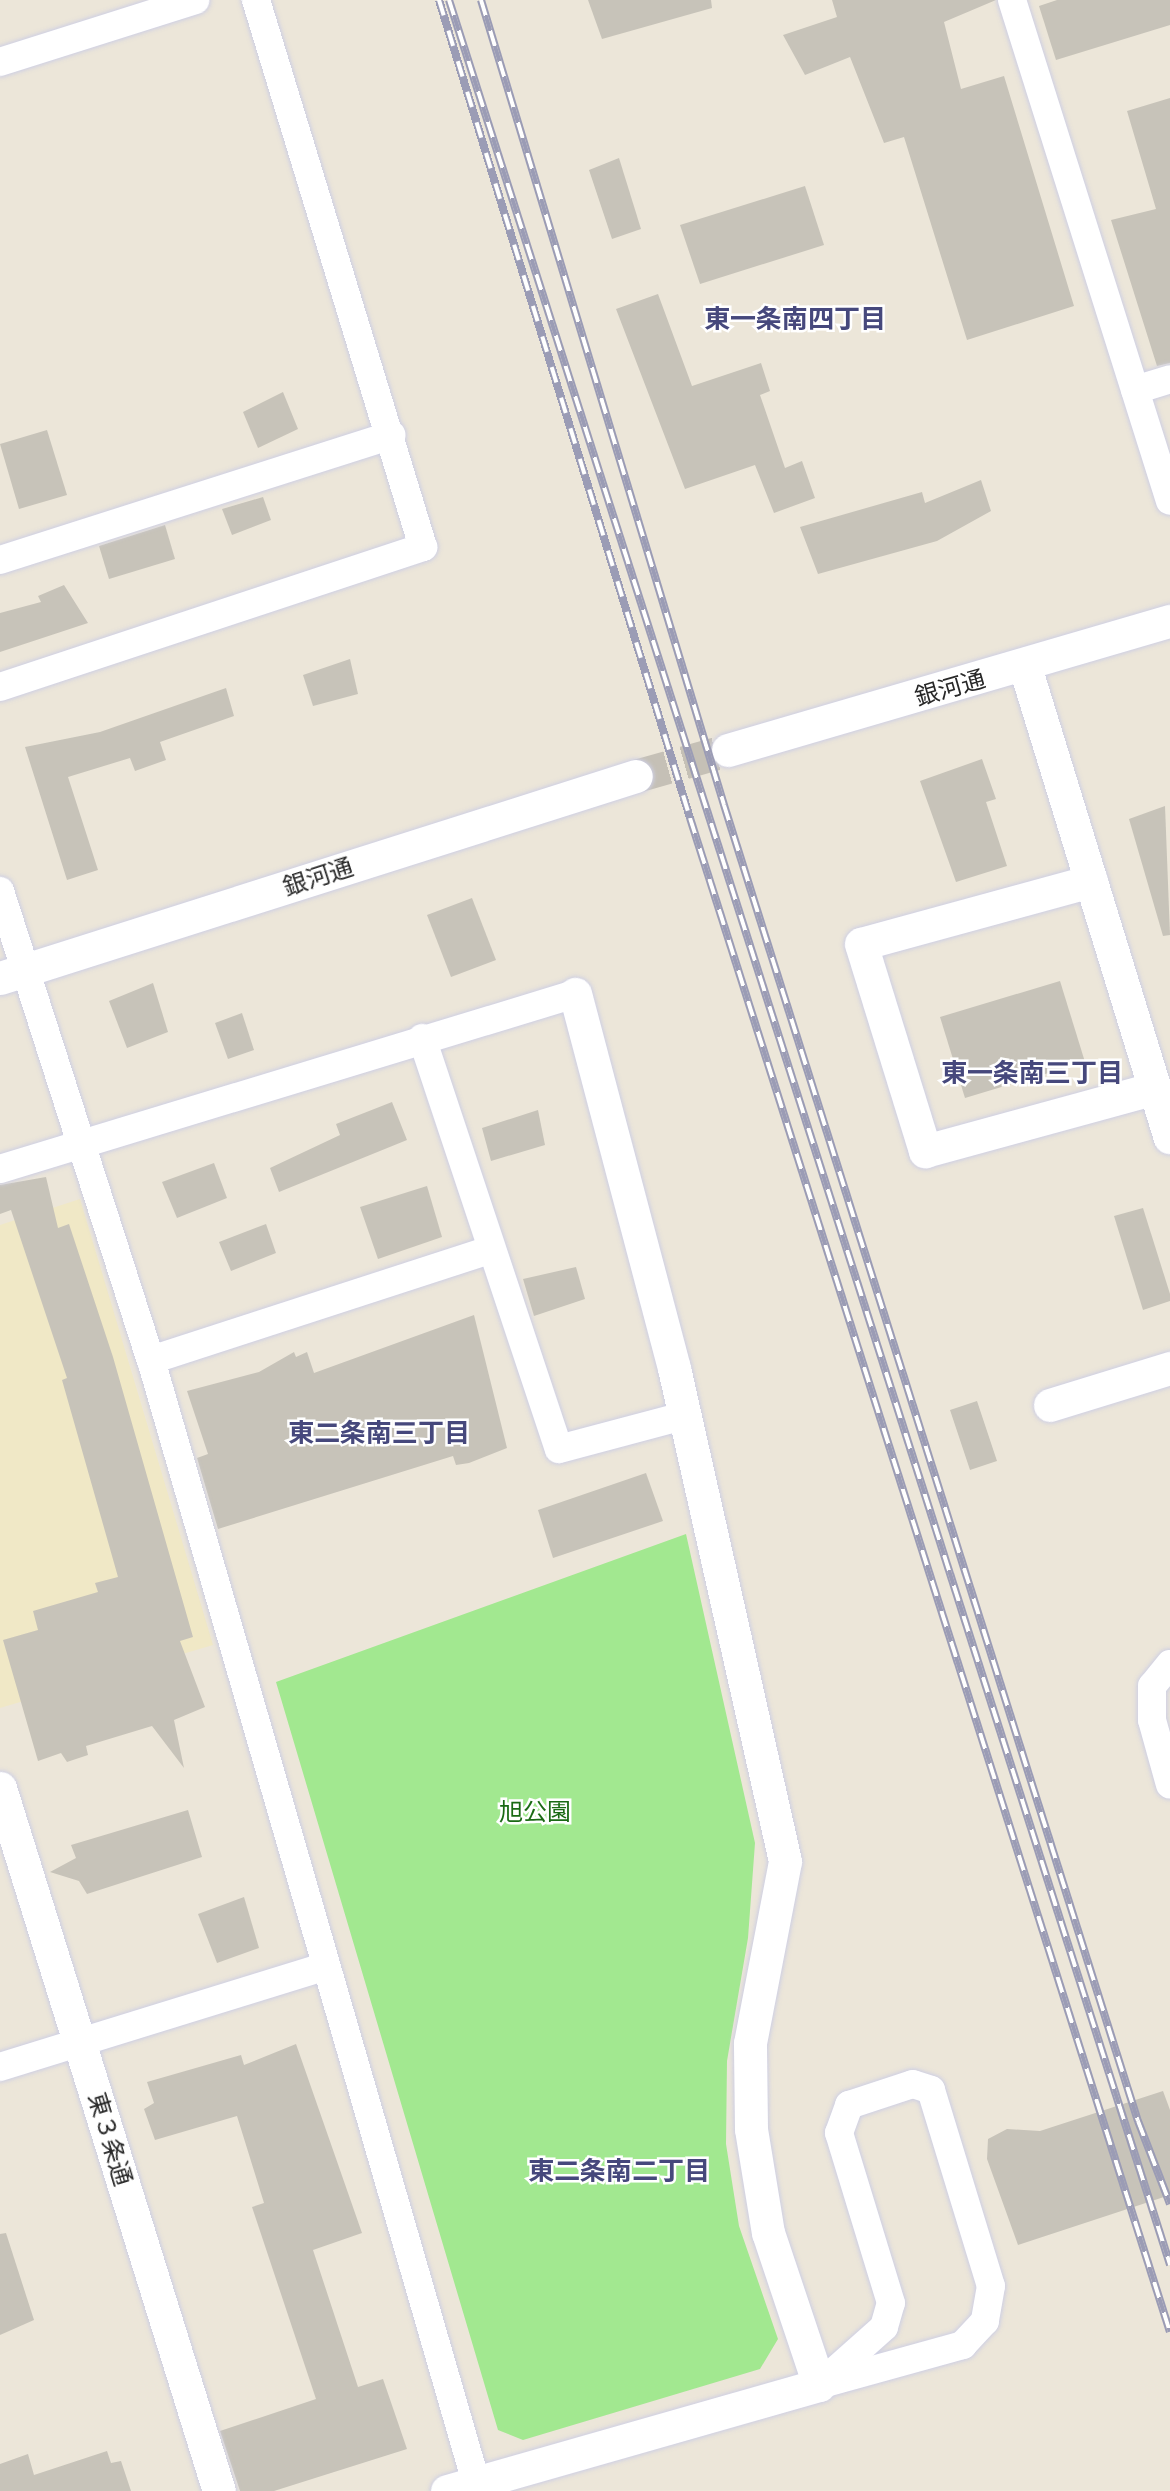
<!DOCTYPE html>
<meta charset="utf-8">
<style>
body{margin:0}
#map{position:relative;width:1170px;height:2491px;overflow:hidden;background:#ece6d9;font-family:Inter,"Noto Sans JP",sans-serif}
div>[style]{position:absolute}
.education>*{inset:0;background:#f0e8c6}
.green>*{inset:0;background:#a2e890}
.building>*{inset:0;background:#c7c3b9}
.tertiary-tunnel>*{height:33px;margin-top:-16.5px;transform-origin:0;background:repeating-linear-gradient(90deg,#c5c0b6 0 33px,transparent 0 50px)}
.roads{filter:drop-shadow(0 0 2px #cecfe3) drop-shadow(0 0 2px #cecfe3)}
.minor>*{height:28px;margin:-14px;padding:0 14px;transform-origin:14px;border-radius:14px;background:#fff}
.tertiary>*{height:33px;margin:-16.5px;padding:0 16.5px;transform-origin:16.5px;border-radius:16.5px;background:#fff}
.rail>*{height:8px;margin-top:-4px;transform-origin:0;background:repeating-linear-gradient(90deg,#fff 0 16px,#9b9cb5 0 32px);box-sizing:border-box;border-block:2px solid #9b9cb5}
span{translate:-50% -50%;white-space:nowrap;text-align:center;line-height:1.15;-webkit-text-stroke:5px #fff;paint-order:stroke}
.street-label{font-size:24px;color:#282828}
.park-label{font-size:24px;color:#1a6a14}
.neighbourhood-label{font-size:26px;color:#46487c;font-weight:700}
</style>
<div id="map">
<div class="education">
<div style="clip-path:polygon(80px 1199px,213px 1645px,0 1708px,0 1225px)"></div>
</div>
<div class="green">
<div style="clip-path:polygon(686px 1534px,755px 1843px,748px 1938px,727px 2061px,726px 2144px,739px 2226px,778px 2339px,760px 2369px,523px 2440px,498px 2430px,276px 1682px)"></div>
</div>
<div class="building">
<div style="clip-path:polygon(588px 0,711px 0,712px 8px,602px 39px)"></div>
<div style="clip-path:polygon(832px 0,996px 0,944px 22px,961px 89px,1004px 76px,1074px 306px,967px 340px,904px 137px,884px 143px,850px 57px,805px 75px,783px 35px,837px 17px)"></div>
<div style="clip-path:polygon(1057px 0,1170px 0,1170px 25px,1056px 60px,1039px 6px)"></div>
<div style="clip-path:polygon(1170px 98px,1170px 363px,1157px 366px,1111px 220px,1156px 209px,1127px 111px)"></div>
<div style="clip-path:polygon(619px 158px,641px 229px,612px 239px,589px 170px)"></div>
<div style="clip-path:polygon(805px 186px,824px 245px,700px 284px,680px 225px)"></div>
<div style="clip-path:polygon(658px 294px,692px 386px,761px 363px,770px 391px,760px 395px,785px 468px,802px 461px,815px 498px,774px 513px,755px 465px,685px 489px,616px 309px)"></div>
<div style="clip-path:polygon(283px 392px,298px 429px,258px 448px,243px 412px)"></div>
<div style="clip-path:polygon(47px 430px,67px 495px,19px 509px,0 444px)"></div>
<div style="clip-path:polygon(981px 480px,991px 511px,937px 541px,818px 574px,800px 527px,922px 492px,925px 503px)"></div>
<div style="clip-path:polygon(263px 497px,271px 520px,232px 535px,222px 509px)"></div>
<div style="clip-path:polygon(165px 525px,175px 559px,109px 579px,99px 546px)"></div>
<div style="clip-path:polygon(64px 585px,88px 623px,0 652px,0 613px,41px 602px,38px 596px)"></div>
<div style="clip-path:polygon(350px 659px,358px 694px,313px 706px,303px 675px)"></div>
<div style="clip-path:polygon(226px 688px,234px 716px,160px 742px,166px 760px,135px 771px,130px 758px,68px 777px,98px 870px,67px 880px,25px 747px,100px 732px)"></div>
<div style="clip-path:polygon(982px 759px,996px 799px,986px 802px,1007px 866px,956px 882px,920px 781px)"></div>
<div style="clip-path:polygon(1165px 806px,1170px 935px,1163px 936px,1129px 819px)"></div>
<div style="clip-path:polygon(472px 898px,496px 960px,451px 977px,427px 915px)"></div>
<div style="clip-path:polygon(1060px 981px,1085px 1062px,965px 1098px,940px 1017px)"></div>
<div style="clip-path:polygon(153px 983px,168px 1032px,127px 1048px,109px 1001px)"></div>
<div style="clip-path:polygon(242px 1013px,254px 1050px,228px 1059px,215px 1023px)"></div>
<div style="clip-path:polygon(392px 1102px,407px 1140px,279px 1192px,270px 1168px,340px 1135px,336px 1124px)"></div>
<div style="clip-path:polygon(538px 1110px,545px 1145px,491px 1161px,482px 1128px)"></div>
<div style="clip-path:polygon(214px 1163px,227px 1198px,177px 1218px,162px 1182px)"></div>
<div style="clip-path:polygon(46px 1177px,58px 1228px,69px 1224px,113px 1357px,193px 1637px,180px 1641px,205px 1707px,174px 1720px,184px 1768px,152px 1726px,86px 1746px,88px 1755px,67px 1762px,61px 1753px,38px 1761px,3px 1640px,38px 1630px,33px 1611px,98px 1592px,95px 1583px,118px 1577px,62px 1380px,67px 1378px,11px 1210px,0 1214px,0 1185px)"></div>
<div style="clip-path:polygon(427px 1186px,442px 1237px,378px 1259px,360px 1207px)"></div>
<div style="clip-path:polygon(1143px 1208px,1170px 1294px,1170px 1301px,1143px 1310px,1114px 1216px)"></div>
<div style="clip-path:polygon(266px 1224px,276px 1253px,231px 1271px,219px 1242px)"></div>
<div style="clip-path:polygon(576px 1267px,585px 1299px,534px 1316px,523px 1279px)"></div>
<div style="clip-path:polygon(474px 1315px,507px 1448px,469px 1463px,456px 1465px,453px 1456px,218px 1529px,197px 1458px,208px 1454px,187px 1391px,259px 1372px,294px 1352px,296px 1357px,307px 1352px,314px 1373px)"></div>
<div style="clip-path:polygon(977px 1401px,997px 1461px,970px 1470px,950px 1410px)"></div>
<div style="clip-path:polygon(646px 1473px,663px 1521px,553px 1558px,538px 1510px)"></div>
<div style="clip-path:polygon(188px 1810px,202px 1857px,87px 1894px,79px 1881px,50px 1872px,76px 1858px,71px 1845px)"></div>
<div style="clip-path:polygon(244px 1897px,259px 1948px,217px 1963px,198px 1914px)"></div>
<div style="clip-path:polygon(296px 2044px,362px 2233px,313px 2250px,358px 2387px,383px 2379px,407px 2449px,274px 2491px,240px 2491px,220px 2431px,316px 2399px,252px 2207px,264px 2203px,237px 2116px,155px 2140px,144px 2109px,154px 2103px,147px 2082px,241px 2055px,244px 2065px)"></div>
<div style="clip-path:polygon(1163px 2091px,1170px 2110px,1170px 2195px,1018px 2245px,987px 2159px,988px 2139px,1007px 2129px,1040px 2131px)"></div>
<div style="clip-path:polygon(6px 2233px,34px 2320px,0 2335px,0 2234px)"></div>
<div style="clip-path:polygon(107px 2451px,111px 2463px,121px 2461px,131px 2491px,0 2491px,0 2464px,28px 2454px,34px 2475px)"></div>
</div>
<div class="tertiary-tunnel">
<div style="left:636px;top:776px;width:96px;rotate:-15.8deg"></div>
</div>
<div class="roads">
<div class="minor">
<div style="left:1012px;top:0;width:525px;rotate:72.5deg"></div>
<div style="left:0;top:62px;width:205px;rotate:-17.6deg"></div>
<div style="left:1135px;top:390px;width:37px;rotate:-17deg"></div>
<div style="left:0;top:560px;width:411px;rotate:-17.7deg"></div>
<div style="left:0;top:687px;width:446px;rotate:-18.3deg"></div>
<div style="left:423px;top:547px;width:572px;rotate:-106.98deg"></div>
<div style="left:0;top:891px;width:493px;rotate:72.2deg"></div>
<div style="left:151px;top:1360px;width:1168px;rotate:73.85deg"></div>
<div style="left:422px;top:1038px;width:433px;rotate:71.6deg"></div>
<div style="left:559px;top:1449px;width:128px;rotate:-14.9deg"></div>
<div style="left:0;top:1169px;width:601px;rotate:-16.93deg"></div>
<div style="left:151px;top:1360px;width:355px;rotate:-18deg"></div>
<div style="left:1170px;top:1664px;width:28px;rotate:129deg"></div>
<div style="left:1152px;top:1686px;width:34px;rotate:90deg"></div>
<div style="left:1152px;top:1720px;width:67px;rotate:74.5deg"></div>
<div style="left:0;top:2067px;width:341px;rotate:-17.2deg"></div>
<div style="left:913px;top:2084px;width:19px;rotate:18deg"></div>
<div style="left:931px;top:2090px;width:205px;rotate:73deg"></div>
<div style="left:991px;top:2286px;width:36px;rotate:100deg"></div>
<div style="left:985px;top:2321px;width:33px;rotate:133deg"></div>
<div style="left:963px;top:2345px;width:149px;rotate:164.5deg"></div>
<div style="left:819px;top:2385px;width:87px;rotate:-41.7deg"></div>
<div style="left:884px;top:2327px;width:25px;rotate:-74deg"></div>
<div style="left:891px;top:2303px;width:178px;rotate:-107deg"></div>
<div style="left:839px;top:2133px;width:30px;rotate:-70deg"></div>
<div style="left:849px;top:2105px;width:67px;rotate:-18.2deg"></div>
</div>
<div class="tertiary">
<div style="left:1025px;top:667px;width:492px;rotate:72.9deg"></div>
<div style="left:728px;top:750px;width:460px;rotate:-16.3deg"></div>
<div style="left:1091px;top:881px;width:238px;rotate:164.7deg"></div>
<div style="left:861px;top:944px;width:217px;rotate:72.8deg"></div>
<div style="left:925px;top:1151px;width:238px;rotate:-15.3deg"></div>
<div style="left:0;top:978px;width:667px;rotate:-17.62deg"></div>
<div style="left:1050px;top:1405px;width:126px;rotate:-17.1deg"></div>
<div style="left:0;top:1788px;width:736px;rotate:72.7deg"></div>
<div style="left:447px;top:2491px;width:387px;rotate:-15.9deg"></div>
<div style="left:819px;top:2385px;width:160px;rotate:-108.5deg"></div>
<div style="left:768px;top:2233px;width:105px;rotate:-99.3deg"></div>
<div style="left:751px;top:2129px;width:86px;rotate:-90.7deg"></div>
<div style="left:750px;top:2043px;width:185px;rotate:-79.1deg"></div>
<div style="left:785px;top:1861px;width:505px;rotate:-102.69deg"></div>
<div style="left:674px;top:1368px;width:387px;rotate:-104.8deg"></div>
</div>
</div>
<div class="rail">
<div style="left:439px;top:0;width:856px;rotate:72.94deg"></div>
<div style="left:690px;top:818px;width:1588px;rotate:72.41deg"></div>
<div style="left:449px;top:0;width:2377px;rotate:72.34deg"></div>
<div style="left:481px;top:0;width:841px;rotate:73.2deg"></div>
<div style="left:724px;top:805px;width:1380px;rotate:72.54deg"></div>
<div style="left:1138px;top:2121px;width:89px;rotate:68.9deg"></div>
</div>
<div class="street-label">
<span style="left:950px;top:688px;rotate:-16deg">銀河通</span>
<span style="left:318px;top:877px;rotate:-18deg">銀河通</span>
<span style="left:110px;top:2139px;rotate:73deg">東３条通</span>
</div>
<div class="park-label">
<span style="left:535px;top:1812px">旭公園</span>
</div>
<div class="neighbourhood-label">
<span style="left:795px;top:319px">東一条南四丁目</span>
<span style="left:1032px;top:1073px">東一条南三丁目</span>
<span style="left:379px;top:1433px">東二条南三丁目</span>
<span style="left:619px;top:2171px">東二条南二丁目</span>
</div>
</div>
